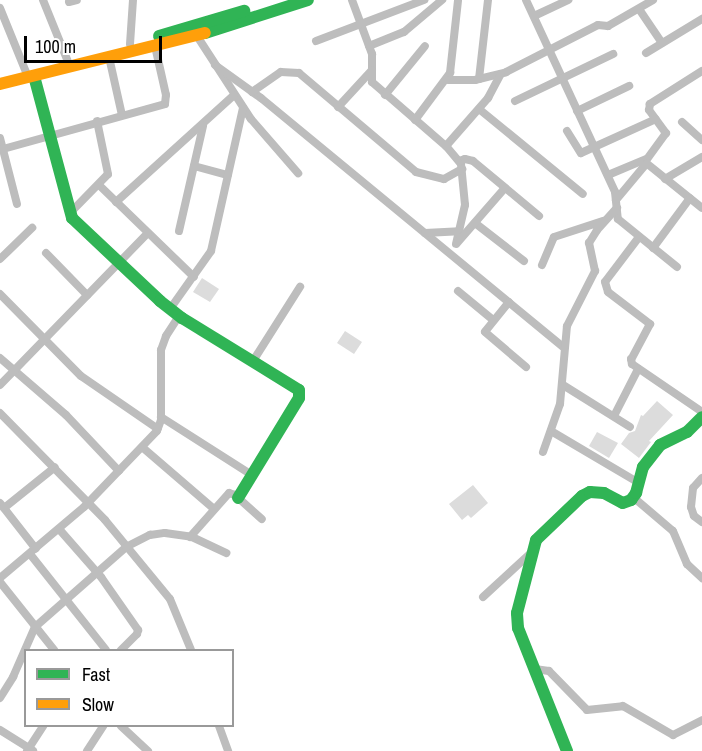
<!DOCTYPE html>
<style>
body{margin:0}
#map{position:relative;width:702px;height:751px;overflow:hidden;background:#fff;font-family:"Archivo Narrow",sans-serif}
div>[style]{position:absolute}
.building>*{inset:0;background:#dcdcdc}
.street>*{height:8px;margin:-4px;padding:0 4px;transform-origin:4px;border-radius:4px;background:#bdbdbd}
.fast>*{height:12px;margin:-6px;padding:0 6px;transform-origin:6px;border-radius:6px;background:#30b455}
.slow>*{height:12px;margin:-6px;padding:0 6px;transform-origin:6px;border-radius:6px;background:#ff9f0a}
span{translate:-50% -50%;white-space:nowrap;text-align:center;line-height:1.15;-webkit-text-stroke:4.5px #fff;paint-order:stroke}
.legend{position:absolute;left:24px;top:649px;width:210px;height:78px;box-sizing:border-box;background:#fff;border:2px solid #999;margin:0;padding:8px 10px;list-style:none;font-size:18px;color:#000}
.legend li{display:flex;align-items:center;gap:12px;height:30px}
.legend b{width:30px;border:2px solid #999}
.scale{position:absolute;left:24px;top:36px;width:138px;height:27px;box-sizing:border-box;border:3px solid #000;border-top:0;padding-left:8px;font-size:18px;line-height:21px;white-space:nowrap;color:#000;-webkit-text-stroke:4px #fff;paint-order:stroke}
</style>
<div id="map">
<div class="building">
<div style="clip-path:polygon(202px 278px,219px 289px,210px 302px,193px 292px)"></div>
<div style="clip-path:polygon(345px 331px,362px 342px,354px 354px,337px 343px)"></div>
<div style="clip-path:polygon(657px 401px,673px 415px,649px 441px,651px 442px,639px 458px,621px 444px,629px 433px,635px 431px,641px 415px,643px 416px)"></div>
<div style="clip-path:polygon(597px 432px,618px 443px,609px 458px,589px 446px)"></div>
<div style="clip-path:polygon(473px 485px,488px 503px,471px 518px,468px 515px,462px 520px,449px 504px)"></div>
</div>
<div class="street">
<div style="left:43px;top:0;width:67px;rotate:68deg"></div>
<div style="left:352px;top:0;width:58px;rotate:69.7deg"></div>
<div style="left:372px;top:54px;width:28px;rotate:90deg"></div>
<div style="left:372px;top:82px;width:98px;rotate:40.9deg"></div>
<div style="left:446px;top:146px;width:23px;rotate:50deg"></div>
<div style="left:461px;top:164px;width:41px;rotate:84.4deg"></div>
<div style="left:465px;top:205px;width:40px;rotate:103deg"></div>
<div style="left:526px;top:0;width:212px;rotate:65.1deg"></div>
<div style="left:615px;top:192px;width:27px;rotate:84deg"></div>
<div style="left:618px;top:219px;width:76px;rotate:39.1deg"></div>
<div style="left:69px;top:2px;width:8px;rotate:-14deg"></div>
<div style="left:0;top:8px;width:69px;rotate:67.9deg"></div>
<div style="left:639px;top:9px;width:41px;rotate:55.9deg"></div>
<div style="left:534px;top:16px;width:38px;rotate:-25deg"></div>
<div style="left:197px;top:36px;width:99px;rotate:57deg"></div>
<div style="left:251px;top:119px;width:72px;rotate:49deg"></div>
<div style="left:316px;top:41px;width:116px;rotate:-20.8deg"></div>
<div style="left:130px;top:44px;width:44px;rotate:-86.1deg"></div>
<div style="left:369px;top:46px;width:38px;rotate:-22deg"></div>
<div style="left:404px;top:32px;width:50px;rotate:-40.1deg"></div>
<div style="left:646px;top:53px;width:66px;rotate:-31.3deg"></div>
<div style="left:109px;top:57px;width:59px;rotate:77.4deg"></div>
<div style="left:215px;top:65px;width:57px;rotate:35.7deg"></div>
<div style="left:261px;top:98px;width:391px;rotate:39.5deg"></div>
<div style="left:702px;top:71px;width:62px;rotate:147.6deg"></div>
<div style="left:650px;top:104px;width:6px;rotate:99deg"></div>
<div style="left:649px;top:110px;width:29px;rotate:54deg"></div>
<div style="left:666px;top:133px;width:36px;rotate:126deg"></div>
<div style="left:645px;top:162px;width:73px;rotate:38.9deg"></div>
<div style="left:479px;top:79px;width:80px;rotate:-83.5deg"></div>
<div style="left:448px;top:80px;width:27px"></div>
<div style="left:475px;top:80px;width:32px;rotate:-14deg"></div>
<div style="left:506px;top:72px;width:103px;rotate:-27.1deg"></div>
<div style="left:598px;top:25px;width:10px;rotate:6deg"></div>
<div style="left:608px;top:26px;width:52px;rotate:-30deg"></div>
<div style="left:252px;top:92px;width:35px;rotate:-35deg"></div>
<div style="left:281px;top:72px;width:18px;rotate:3deg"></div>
<div style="left:299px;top:73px;width:153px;rotate:40.2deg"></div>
<div style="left:416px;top:172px;width:29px;rotate:14deg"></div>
<div style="left:444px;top:179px;width:21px;rotate:-29deg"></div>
<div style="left:385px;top:95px;width:63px;rotate:-50.8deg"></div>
<div style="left:515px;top:101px;width:109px;rotate:-25.6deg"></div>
<div style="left:338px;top:107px;width:50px;rotate:-47.4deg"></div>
<div style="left:479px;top:109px;width:134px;rotate:39.3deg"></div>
<div style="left:577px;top:111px;width:58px;rotate:-25.7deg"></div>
<div style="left:415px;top:120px;width:59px;rotate:-53.3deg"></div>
<div style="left:450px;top:73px;width:73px;rotate:-83.7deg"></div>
<div style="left:682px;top:122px;width:27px;rotate:42deg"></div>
<div style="left:567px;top:131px;width:26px;rotate:58deg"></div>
<div style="left:581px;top:153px;width:82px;rotate:-24.4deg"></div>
<div style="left:0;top:138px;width:68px;rotate:75.6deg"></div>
<div style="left:446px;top:146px;width:64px;rotate:-48.8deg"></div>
<div style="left:488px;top:98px;width:27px;rotate:-62deg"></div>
<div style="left:3px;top:149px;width:168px;rotate:-15.5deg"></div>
<div style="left:165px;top:104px;width:9px;rotate:-84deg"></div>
<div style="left:166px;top:95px;width:50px;rotate:-102.7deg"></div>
<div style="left:459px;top:161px;width:6px;rotate:-18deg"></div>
<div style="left:465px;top:159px;width:8px;rotate:14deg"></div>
<div style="left:473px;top:161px;width:86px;rotate:39.8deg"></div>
<div style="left:194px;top:166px;width:35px;rotate:15deg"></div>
<div style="left:608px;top:175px;width:41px;rotate:-22.8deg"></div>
<div style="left:665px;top:179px;width:43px;rotate:-30.7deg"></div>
<div style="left:99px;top:185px;width:132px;rotate:44.1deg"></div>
<div style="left:616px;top:200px;width:47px;rotate:-50.2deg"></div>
<div style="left:116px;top:202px;width:159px;rotate:-42.2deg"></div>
<div style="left:70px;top:213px;width:54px;rotate:-45.7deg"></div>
<div style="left:108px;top:174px;width:54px;rotate:-101.7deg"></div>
<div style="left:475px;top:223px;width:62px;rotate:37.8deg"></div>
<div style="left:179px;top:231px;width:108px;rotate:-77.1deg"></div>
<div style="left:425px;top:233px;width:34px;rotate:-3deg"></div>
<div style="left:639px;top:237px;width:56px;rotate:127.1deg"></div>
<div style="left:605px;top:282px;width:10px;rotate:73deg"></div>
<div style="left:608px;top:292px;width:53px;rotate:37.3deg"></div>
<div style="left:650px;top:324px;width:40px;rotate:118deg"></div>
<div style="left:631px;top:359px;width:5px;rotate:79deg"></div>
<div style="left:632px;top:364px;width:85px;rotate:34.4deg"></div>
<div style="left:457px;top:243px;width:73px;rotate:-48.9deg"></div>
<div style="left:653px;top:248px;width:62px;rotate:-53.5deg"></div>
<div style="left:46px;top:253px;width:59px;rotate:45.7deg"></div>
<div style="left:0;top:259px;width:45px;rotate:-44.1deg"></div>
<div style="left:542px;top:265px;width:30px;rotate:-67deg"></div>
<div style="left:554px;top:237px;width:52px;rotate:-18.1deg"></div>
<div style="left:458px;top:291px;width:45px;rotate:39.6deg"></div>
<div style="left:0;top:294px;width:115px;rotate:45.4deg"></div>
<div style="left:81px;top:376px;width:93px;rotate:34.5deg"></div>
<div style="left:509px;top:302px;width:38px;rotate:129deg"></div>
<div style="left:485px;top:332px;width:54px;rotate:40.5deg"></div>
<div style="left:170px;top:309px;width:71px;rotate:-54.7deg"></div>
<div style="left:211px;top:251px;width:147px;rotate:-77.4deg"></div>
<div style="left:0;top:358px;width:87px;rotate:40.8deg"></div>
<div style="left:66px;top:415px;width:77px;rotate:46.6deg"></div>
<div style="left:253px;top:361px;width:88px;rotate:-57.6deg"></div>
<div style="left:0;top:385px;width:212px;rotate:-45.8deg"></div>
<div style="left:563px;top:385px;width:79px;rotate:32.1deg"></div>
<div style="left:0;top:413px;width:150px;rotate:45.5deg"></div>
<div style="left:105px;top:520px;width:102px;rotate:50.6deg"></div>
<div style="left:170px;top:599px;width:55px;rotate:67.6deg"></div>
<div style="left:614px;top:416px;width:53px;rotate:-62.9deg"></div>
<div style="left:161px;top:417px;width:108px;rotate:32.5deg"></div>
<div style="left:551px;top:431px;width:102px;rotate:30.6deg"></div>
<div style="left:142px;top:447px;width:95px;rotate:40.7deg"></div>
<div style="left:543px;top:452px;width:51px;rotate:-70.5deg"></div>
<div style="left:560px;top:404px;width:78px;rotate:-84.9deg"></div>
<div style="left:567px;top:326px;width:62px;rotate:-63deg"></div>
<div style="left:595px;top:271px;width:29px;rotate:-102deg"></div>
<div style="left:589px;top:243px;width:15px;rotate:-58deg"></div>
<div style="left:597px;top:230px;width:30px;rotate:-48deg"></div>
<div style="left:702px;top:478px;width:13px;rotate:132deg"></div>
<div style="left:693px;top:488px;width:19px;rotate:96deg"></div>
<div style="left:691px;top:507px;width:9px;rotate:72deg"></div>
<div style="left:694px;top:516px;width:10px;rotate:37deg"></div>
<div style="left:633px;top:497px;width:52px;rotate:40.4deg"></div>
<div style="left:673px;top:531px;width:36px;rotate:67deg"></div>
<div style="left:687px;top:564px;width:21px;rotate:43deg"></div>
<div style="left:0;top:503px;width:58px;rotate:52deg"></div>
<div style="left:4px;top:508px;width:65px;rotate:-38.8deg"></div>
<div style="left:59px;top:529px;width:64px;rotate:48.8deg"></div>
<div style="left:101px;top:577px;width:65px;rotate:55.1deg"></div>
<div style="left:138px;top:630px;width:4px;rotate:104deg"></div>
<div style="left:137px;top:634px;width:23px;rotate:135deg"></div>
<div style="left:190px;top:537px;width:59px;rotate:-48.4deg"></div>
<div style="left:229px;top:493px;width:6px;rotate:18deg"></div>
<div style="left:235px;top:495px;width:36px;rotate:42deg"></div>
<div style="left:30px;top:554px;width:122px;rotate:51.6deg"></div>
<div style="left:0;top:578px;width:110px;rotate:-40.2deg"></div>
<div style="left:84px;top:507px;width:105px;rotate:-46.2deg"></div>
<div style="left:157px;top:431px;width:12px;rotate:-70deg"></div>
<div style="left:161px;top:420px;width:70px;rotate:-90deg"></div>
<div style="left:161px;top:350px;width:15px;rotate:-70deg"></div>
<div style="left:166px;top:336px;width:24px;rotate:-57deg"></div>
<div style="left:0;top:582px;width:87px;rotate:51.5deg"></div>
<div style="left:483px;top:597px;width:67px;rotate:-42.6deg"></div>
<div style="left:535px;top:669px;width:14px;rotate:8deg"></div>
<div style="left:549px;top:671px;width:54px;rotate:45.7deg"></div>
<div style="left:587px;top:710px;width:36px;rotate:-6deg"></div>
<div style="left:623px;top:706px;width:58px;rotate:30.1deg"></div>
<div style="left:673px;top:735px;width:33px;rotate:-27deg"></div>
<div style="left:0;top:698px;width:25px;rotate:-58deg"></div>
<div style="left:13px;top:677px;width:55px;rotate:-66.3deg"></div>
<div style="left:35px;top:627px;width:121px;rotate:-41.3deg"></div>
<div style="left:126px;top:547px;width:27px;rotate:-27deg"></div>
<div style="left:150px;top:535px;width:15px;rotate:-8deg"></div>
<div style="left:165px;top:533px;width:27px;rotate:8deg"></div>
<div style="left:192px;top:537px;width:38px;rotate:25deg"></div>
<div style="left:121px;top:726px;width:37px;rotate:43deg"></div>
<div style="left:219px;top:726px;width:27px;rotate:70deg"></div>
<div style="left:0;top:730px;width:39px;rotate:32deg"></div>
<div style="left:27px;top:751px;width:30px;rotate:-57deg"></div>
<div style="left:87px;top:751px;width:30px;rotate:-57deg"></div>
</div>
<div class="fast">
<div style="left:205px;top:33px;width:108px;rotate:-17.8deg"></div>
<div style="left:159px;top:36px;width:89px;rotate:-16.4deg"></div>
<div style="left:34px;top:76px;width:147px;rotate:75deg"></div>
<div style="left:72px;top:218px;width:121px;rotate:43.3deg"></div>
<div style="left:160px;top:301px;width:28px;rotate:38deg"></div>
<div style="left:182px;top:318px;width:137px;rotate:31.6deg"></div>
<div style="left:299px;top:390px;width:8px;rotate:90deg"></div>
<div style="left:299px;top:398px;width:117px;rotate:121.4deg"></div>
<div style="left:567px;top:751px;width:132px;rotate:-111.7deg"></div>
<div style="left:518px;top:628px;width:15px;rotate:-94deg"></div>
<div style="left:517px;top:613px;width:75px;rotate:-75.4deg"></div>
<div style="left:536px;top:540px;width:64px;rotate:-43.7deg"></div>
<div style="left:582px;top:496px;width:9px;rotate:-27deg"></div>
<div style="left:590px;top:492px;width:14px;rotate:4deg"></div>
<div style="left:604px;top:493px;width:21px;rotate:28deg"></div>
<div style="left:623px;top:503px;width:9px;rotate:-21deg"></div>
<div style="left:631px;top:500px;width:9px;rotate:-54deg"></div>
<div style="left:636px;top:493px;width:27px;rotate:-75deg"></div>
<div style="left:643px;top:467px;width:28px;rotate:-52deg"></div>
<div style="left:660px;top:445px;width:30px;rotate:-26deg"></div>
<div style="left:687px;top:432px;width:21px;rotate:-45deg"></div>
</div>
<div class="slow">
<div style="left:0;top:84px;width:211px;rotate:-14deg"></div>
</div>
<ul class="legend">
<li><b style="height:8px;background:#30b455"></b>Fast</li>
<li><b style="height:8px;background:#ff9f0a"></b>Slow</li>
</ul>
<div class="scale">100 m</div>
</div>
